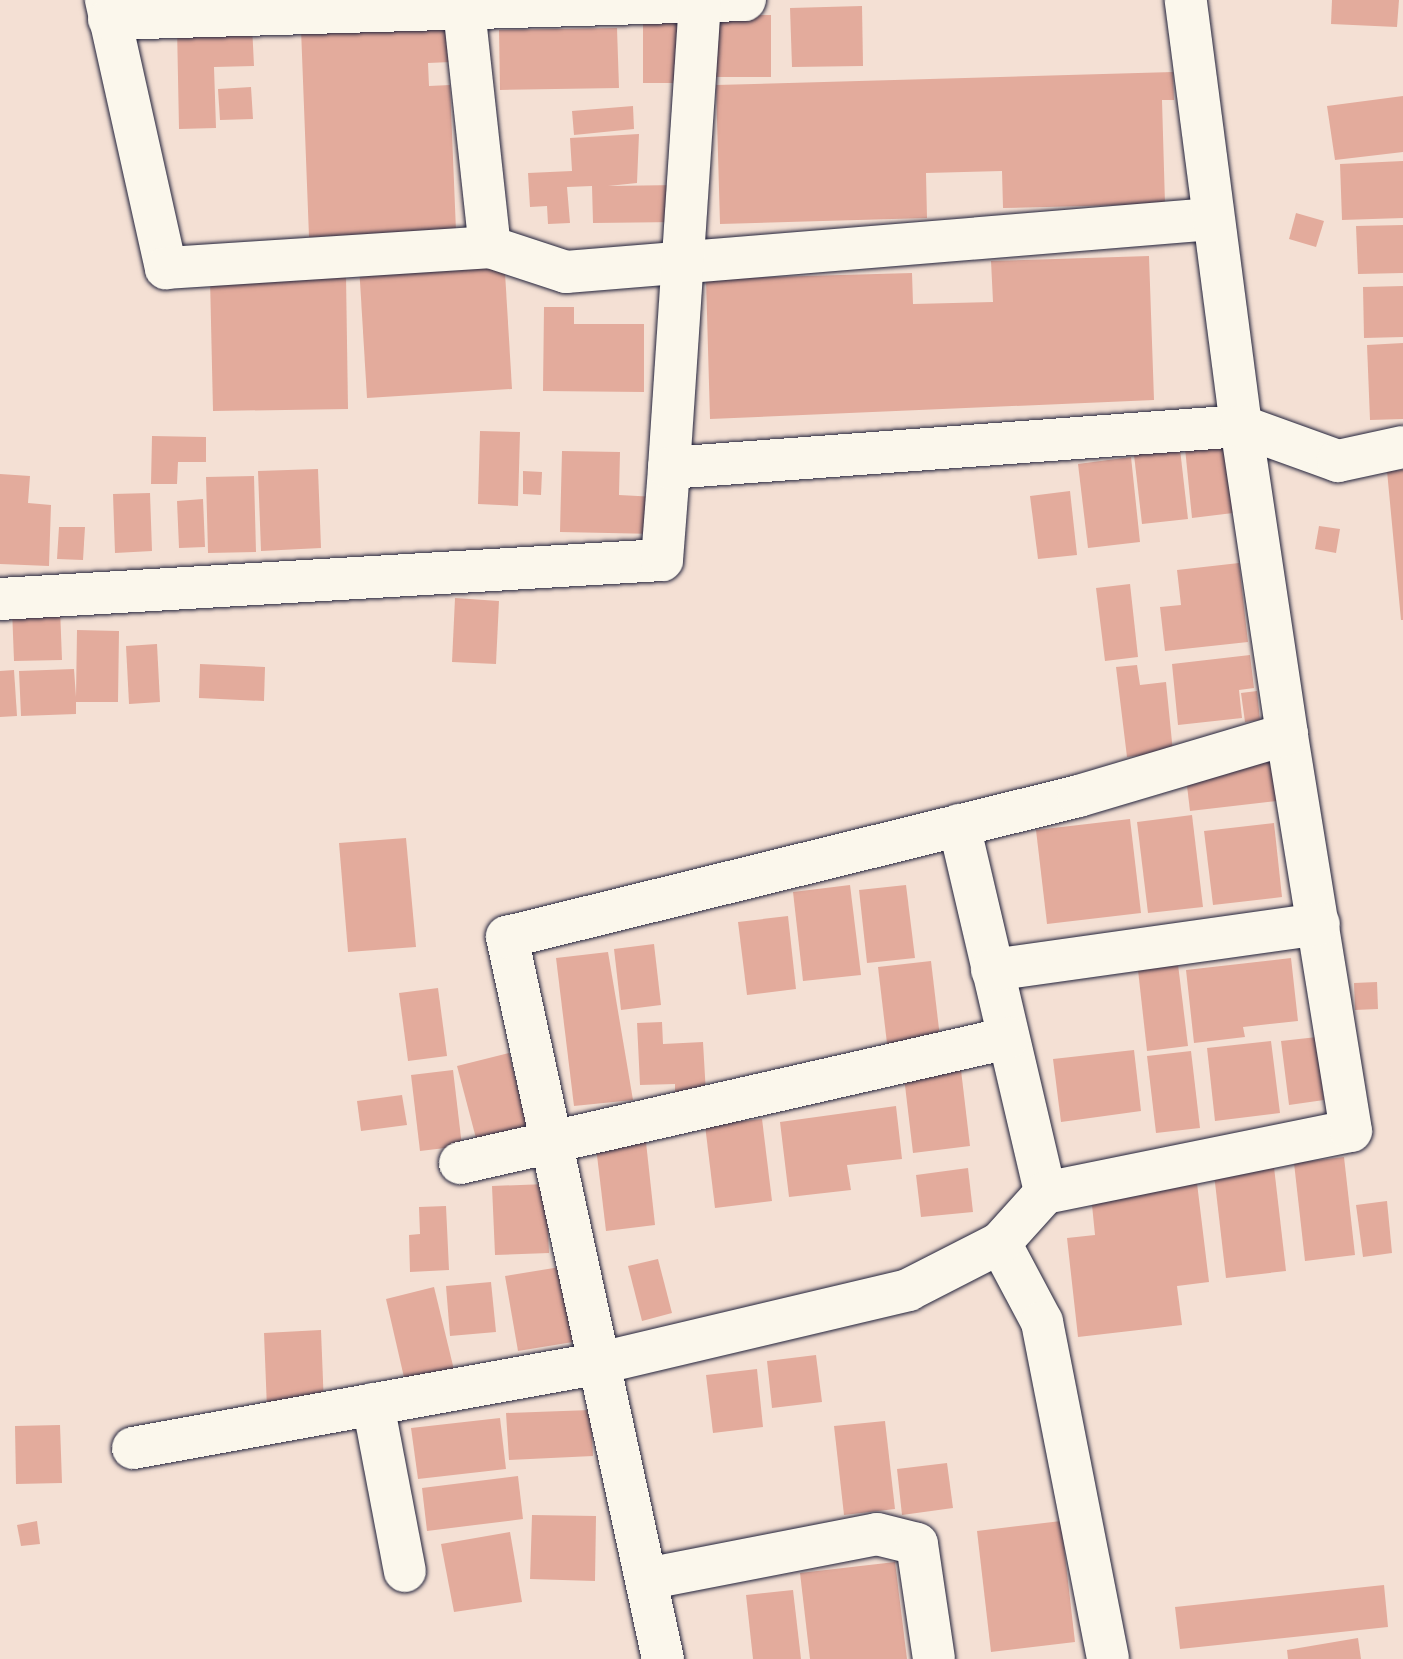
<!DOCTYPE html>
<style>
body{margin:0}
#map{position:relative;width:1403px;height:1659px;overflow:hidden;background:#f4e0d4;font-family:"Indie Flower",sans-serif}
div>[style]{position:absolute}
.building>*{inset:0;background:#e3ab9c}
.roads{filter:drop-shadow(0 0 2px #22223b) drop-shadow(0 0 2px #22223b)}
.minor>*{height:42px;margin:-21px;padding:0 21px;transform-origin:21px;border-radius:21px;background:#fbf7ec}
span{translate:-50% -50%;white-space:nowrap;text-align:center;line-height:1.15;-webkit-text-stroke:7px #fbf7ec;paint-order:stroke}
</style>
<div id="map">
<div class="building">
<div style="clip-path:polygon(1332px 0,1399px 0,1397px 27px,1331px 24px)"></div>
<div style="clip-path:polygon(862px 6px,863px 66px,792px 67px,790px 8px)"></div>
<div style="clip-path:polygon(716px 15px,771px 15px,771px 77px,715px 77px)"></div>
<div style="clip-path:polygon(643px 17px,692px 17px,693px 83px,643px 83px)"></div>
<div style="clip-path:polygon(449px 24px,451px 62px,428px 63px,429px 86px,450px 85px,456px 231px,309px 237px,301px 29px)"></div>
<div style="clip-path:polygon(252px 25px,254px 66px,214px 67px,216px 128px,179px 129px,177px 27px)"></div>
<div style="clip-path:polygon(617px 28px,619px 88px,500px 90px,499px 30px)"></div>
<div style="clip-path:polygon(1173px 72px,1174px 100px,1162px 100px,1165px 204px,1003px 208px,1002px 171px,926px 173px,927px 218px,720px 224px,716px 85px)"></div>
<div style="clip-path:polygon(251px 87px,253px 119px,220px 120px,218px 89px)"></div>
<div style="clip-path:polygon(1403px 96px,1403px 152px,1335px 160px,1327px 106px)"></div>
<div style="clip-path:polygon(633px 106px,634px 129px,574px 135px,572px 111px)"></div>
<div style="clip-path:polygon(639px 134px,637px 183px,608px 186px,678px 185px,678px 222px,593px 223px,592px 186px,567px 187px,570px 223px,548px 224px,547px 206px,530px 207px,528px 173px,572px 171px,570px 138px)"></div>
<div style="clip-path:polygon(1403px 161px,1403px 218px,1342px 220px,1340px 164px)"></div>
<div style="clip-path:polygon(1296px 213px,1324px 221px,1316px 247px,1289px 239px)"></div>
<div style="clip-path:polygon(1403px 225px,1403px 273px,1358px 274px,1356px 226px)"></div>
<div style="clip-path:polygon(504px 256px,512px 389px,367px 398px,359px 265px)"></div>
<div style="clip-path:polygon(1149px 256px,1154px 400px,710px 419px,706px 279px,912px 273px,913px 304px,993px 302px,991px 261px)"></div>
<div style="clip-path:polygon(346px 275px,348px 409px,213px 411px,210px 278px)"></div>
<div style="clip-path:polygon(1403px 286px,1403px 337px,1364px 338px,1363px 287px)"></div>
<div style="clip-path:polygon(544px 307px,574px 307px,574px 324px,644px 324px,644px 392px,543px 391px)"></div>
<div style="clip-path:polygon(1403px 343px,1403px 419px,1370px 420px,1367px 345px)"></div>
<div style="clip-path:polygon(480px 431px,520px 432px,518px 506px,478px 504px)"></div>
<div style="clip-path:polygon(152px 436px,206px 437px,206px 462px,178px 462px,177px 484px,151px 484px)"></div>
<div style="clip-path:polygon(1224px 443px,1233px 513px,1192px 518px,1185px 448px)"></div>
<div style="clip-path:polygon(1180px 449px,1188px 519px,1142px 524px,1134px 455px)"></div>
<div style="clip-path:polygon(562px 451px,620px 452px,619px 495px,657px 497px,657px 534px,560px 532px)"></div>
<div style="clip-path:polygon(1131px 457px,1140px 542px,1088px 548px,1078px 464px)"></div>
<div style="clip-path:polygon(318px 469px,321px 548px,261px 551px,258px 471px)"></div>
<div style="clip-path:polygon(1403px 470px,1403px 620px,1401px 620px,1387px 471px)"></div>
<div style="clip-path:polygon(523px 471px,542px 472px,541px 495px,523px 494px)"></div>
<div style="clip-path:polygon(0 474px,30px 476px,28px 503px,51px 505px,49px 566px,0 564px)"></div>
<div style="clip-path:polygon(254px 476px,256px 552px,208px 553px,206px 477px)"></div>
<div style="clip-path:polygon(1070px 491px,1077px 555px,1038px 559px,1030px 496px)"></div>
<div style="clip-path:polygon(150px 493px,152px 551px,115px 553px,113px 494px)"></div>
<div style="clip-path:polygon(203px 499px,205px 547px,179px 548px,177px 501px)"></div>
<div style="clip-path:polygon(1319px 526px,1340px 529px,1336px 553px,1315px 549px)"></div>
<div style="clip-path:polygon(59px 527px,85px 527px,83px 560px,57px 559px)"></div>
<div style="clip-path:polygon(1239px 563px,1248px 642px,1165px 651px,1160px 607px,1181px 605px,1177px 570px)"></div>
<div style="clip-path:polygon(1130px 584px,1138px 657px,1105px 661px,1096px 588px)"></div>
<div style="clip-path:polygon(455px 598px,499px 601px,496px 664px,452px 662px)"></div>
<div style="clip-path:polygon(60px 608px,62px 660px,14px 661px,12px 609px)"></div>
<div style="clip-path:polygon(77px 630px,119px 631px,118px 702px,76px 702px,76px 714px,21px 716px,19px 671px,74px 669px,76px 697px)"></div>
<div style="clip-path:polygon(157px 644px,160px 702px,129px 704px,126px 646px)"></div>
<div style="clip-path:polygon(1250px 655px,1254px 688px,1239px 690px,1242px 718px,1178px 725px,1172px 664px)"></div>
<div style="clip-path:polygon(200px 664px,265px 667px,264px 701px,199px 698px)"></div>
<div style="clip-path:polygon(1137px 665px,1140px 685px,1166px 682px,1173px 752px,1127px 757px,1116px 667px)"></div>
<div style="clip-path:polygon(14px 670px,17px 716px,0 717px,0 671px)"></div>
<div style="clip-path:polygon(1257px 691px,1260px 720px,1245px 722px,1241px 693px)"></div>
<div style="clip-path:polygon(1282px 757px,1286px 800px,1190px 811px,1185px 769px)"></div>
<div style="clip-path:polygon(1192px 815px,1203px 907px,1148px 913px,1137px 822px)"></div>
<div style="clip-path:polygon(1130px 819px,1141px 913px,1047px 924px,1036px 830px)"></div>
<div style="clip-path:polygon(1274px 823px,1282px 897px,1213px 905px,1204px 831px)"></div>
<div style="clip-path:polygon(406px 838px,416px 947px,348px 952px,339px 843px)"></div>
<div style="clip-path:polygon(850px 885px,861px 975px,803px 981px,793px 892px)"></div>
<div style="clip-path:polygon(906px 885px,915px 958px,867px 963px,859px 890px)"></div>
<div style="clip-path:polygon(788px 916px,796px 989px,747px 995px,738px 922px)"></div>
<div style="clip-path:polygon(654px 944px,661px 1005px,621px 1010px,614px 949px)"></div>
<div style="clip-path:polygon(608px 952px,633px 1100px,574px 1106px,556px 958px)"></div>
<div style="clip-path:polygon(1177px 956px,1188px 1046px,1147px 1051px,1137px 961px)"></div>
<div style="clip-path:polygon(1291px 958px,1298px 1021px,1243px 1027px,1245px 1037px,1194px 1043px,1186px 970px)"></div>
<div style="clip-path:polygon(931px 961px,941px 1046px,888px 1052px,878px 967px)"></div>
<div style="clip-path:polygon(1377px 982px,1378px 1009px,1355px 1010px,1354px 983px)"></div>
<div style="clip-path:polygon(438px 988px,447px 1056px,408px 1061px,399px 993px)"></div>
<div style="clip-path:polygon(662px 1022px,663px 1044px,703px 1042px,706px 1094px,675px 1095px,675px 1084px,640px 1085px,637px 1023px)"></div>
<div style="clip-path:polygon(1317px 1037px,1324px 1100px,1289px 1105px,1281px 1041px)"></div>
<div style="clip-path:polygon(1271px 1041px,1280px 1113px,1215px 1121px,1207px 1048px)"></div>
<div style="clip-path:polygon(1134px 1050px,1141px 1111px,1061px 1122px,1053px 1059px)"></div>
<div style="clip-path:polygon(1191px 1051px,1200px 1128px,1156px 1133px,1147px 1056px)"></div>
<div style="clip-path:polygon(509px 1053px,528px 1129px,477px 1142px,457px 1066px)"></div>
<div style="clip-path:polygon(453px 1070px,462px 1146px,420px 1151px,411px 1075px)"></div>
<div style="clip-path:polygon(961px 1070px,970px 1146px,913px 1153px,904px 1077px)"></div>
<div style="clip-path:polygon(402px 1095px,407px 1125px,361px 1131px,357px 1101px)"></div>
<div style="clip-path:polygon(896px 1106px,902px 1159px,847px 1165px,851px 1190px,789px 1197px,780px 1122px)"></div>
<div style="clip-path:polygon(762px 1119px,772px 1201px,715px 1208px,705px 1125px)"></div>
<div style="clip-path:polygon(646px 1142px,655px 1225px,606px 1231px,596px 1147px)"></div>
<div style="clip-path:polygon(1344px 1157px,1355px 1255px,1305px 1261px,1294px 1163px)"></div>
<div style="clip-path:polygon(1274px 1167px,1286px 1271px,1226px 1278px,1214px 1174px)"></div>
<div style="clip-path:polygon(968px 1168px,973px 1212px,921px 1217px,916px 1175px)"></div>
<div style="clip-path:polygon(1197px 1183px,1209px 1282px,1177px 1286px,1182px 1325px,1078px 1337px,1067px 1238px,1095px 1235px,1091px 1195px)"></div>
<div style="clip-path:polygon(546px 1184px,549px 1253px,495px 1255px,492px 1186px)"></div>
<div style="clip-path:polygon(1387px 1201px,1392px 1253px,1363px 1257px,1356px 1205px)"></div>
<div style="clip-path:polygon(446px 1206px,449px 1270px,410px 1272px,409px 1235px,420px 1234px,419px 1207px)"></div>
<div style="clip-path:polygon(658px 1259px,672px 1313px,642px 1321px,628px 1266px)"></div>
<div style="clip-path:polygon(560px 1267px,573px 1342px,518px 1351px,505px 1276px)"></div>
<div style="clip-path:polygon(491px 1282px,496px 1332px,450px 1336px,446px 1286px)"></div>
<div style="clip-path:polygon(434px 1287px,455px 1374px,406px 1386px,386px 1299px)"></div>
<div style="clip-path:polygon(321px 1330px,324px 1406px,267px 1409px,264px 1333px)"></div>
<div style="clip-path:polygon(816px 1355px,822px 1402px,772px 1408px,767px 1361px)"></div>
<div style="clip-path:polygon(757px 1369px,763px 1427px,713px 1433px,706px 1375px)"></div>
<div style="clip-path:polygon(591px 1410px,593px 1456px,509px 1460px,506px 1413px)"></div>
<div style="clip-path:polygon(500px 1418px,506px 1469px,418px 1479px,411px 1428px)"></div>
<div style="clip-path:polygon(885px 1421px,895px 1509px,844px 1515px,834px 1426px)"></div>
<div style="clip-path:polygon(60px 1425px,62px 1483px,16px 1484px,15px 1426px)"></div>
<div style="clip-path:polygon(947px 1463px,953px 1508px,902px 1515px,897px 1469px)"></div>
<div style="clip-path:polygon(518px 1476px,523px 1519px,427px 1531px,422px 1488px)"></div>
<div style="clip-path:polygon(532px 1515px,596px 1516px,595px 1581px,530px 1579px)"></div>
<div style="clip-path:polygon(37px 1521px,40px 1544px,21px 1546px,17px 1525px)"></div>
<div style="clip-path:polygon(1061px 1521px,1075px 1642px,991px 1652px,977px 1531px)"></div>
<div style="clip-path:polygon(510px 1532px,522px 1602px,454px 1612px,441px 1544px)"></div>
<div style="clip-path:polygon(895px 1562px,907px 1659px,810px 1659px,800px 1573px)"></div>
<div style="clip-path:polygon(1384px 1585px,1388px 1627px,1180px 1649px,1175px 1607px)"></div>
<div style="clip-path:polygon(793px 1590px,801px 1659px,753px 1659px,746px 1595px)"></div>
<div style="clip-path:polygon(1358px 1638px,1361px 1659px,1288px 1659px,1287px 1650px)"></div>
</div>
<div class="roads">
<div class="minor">
<div style="left:106px;top:0;width:275px;rotate:77.4deg"></div>
<div style="left:166px;top:268px;width:325px;rotate:-3.7deg"></div>
<div style="left:463px;top:0;width:248px;rotate:83.8deg"></div>
<div style="left:490px;top:247px;width:80px;rotate:18.2deg"></div>
<div style="left:566px;top:272px;width:648px;rotate:-4.69deg"></div>
<div style="left:109px;top:19px;width:636px;rotate:-1.71deg"></div>
<div style="left:669px;top:468px;width:469px;rotate:-86.2deg"></div>
<div style="left:0;top:599px;width:663px;rotate:-3.37deg"></div>
<div style="left:662px;top:560px;width:92px;rotate:-85.6deg"></div>
<div style="left:669px;top:468px;width:574px;rotate:-4.2deg"></div>
<div style="left:1241px;top:426px;width:430px;rotate:-97.4deg"></div>
<div style="left:959px;top:825px;width:378px;rotate:76.8deg"></div>
<div style="left:1045px;top:1193px;width:312px;rotate:-11.5deg"></div>
<div style="left:1351px;top:1131px;width:402px;rotate:-99.2deg"></div>
<div style="left:992px;top:970px;width:330px;rotate:-8deg"></div>
<div style="left:460px;top:1163px;width:562px;rotate:-12.85deg"></div>
<div style="left:1000px;top:1243px;width:89px;rotate:62deg"></div>
<div style="left:1042px;top:1322px;width:343px;rotate:78.9deg"></div>
<div style="left:373px;top:1404px;width:170px;rotate:79.2deg"></div>
<div style="left:133px;top:1448px;width:475px;rotate:-10.3deg"></div>
<div style="left:600px;top:1363px;width:317px;rotate:-13.3deg"></div>
<div style="left:908px;top:1290px;width:103px;rotate:-27.1deg"></div>
<div style="left:1000px;top:1243px;width:67px;rotate:-48deg"></div>
<div style="left:646px;top:1579px;width:235px;rotate:-11deg"></div>
<div style="left:877px;top:1534px;width:41px;rotate:14deg"></div>
<div style="left:917px;top:1544px;width:116px;rotate:81.6deg"></div>
<div style="left:663px;top:1659px;width:739px;rotate:-102.19deg"></div>
<div style="left:507px;top:937px;width:589px;rotate:-13.85deg"></div>
<div style="left:1079px;top:796px;width:217px;rotate:-16.6deg"></div>
<div style="left:1287px;top:734px;width:311px;rotate:-98.5deg"></div>
<div style="left:1241px;top:426px;width:103px;rotate:19.8deg"></div>
<div style="left:1338px;top:461px;width:66px;rotate:-12.2deg"></div>
</div>
</div>
</div>
